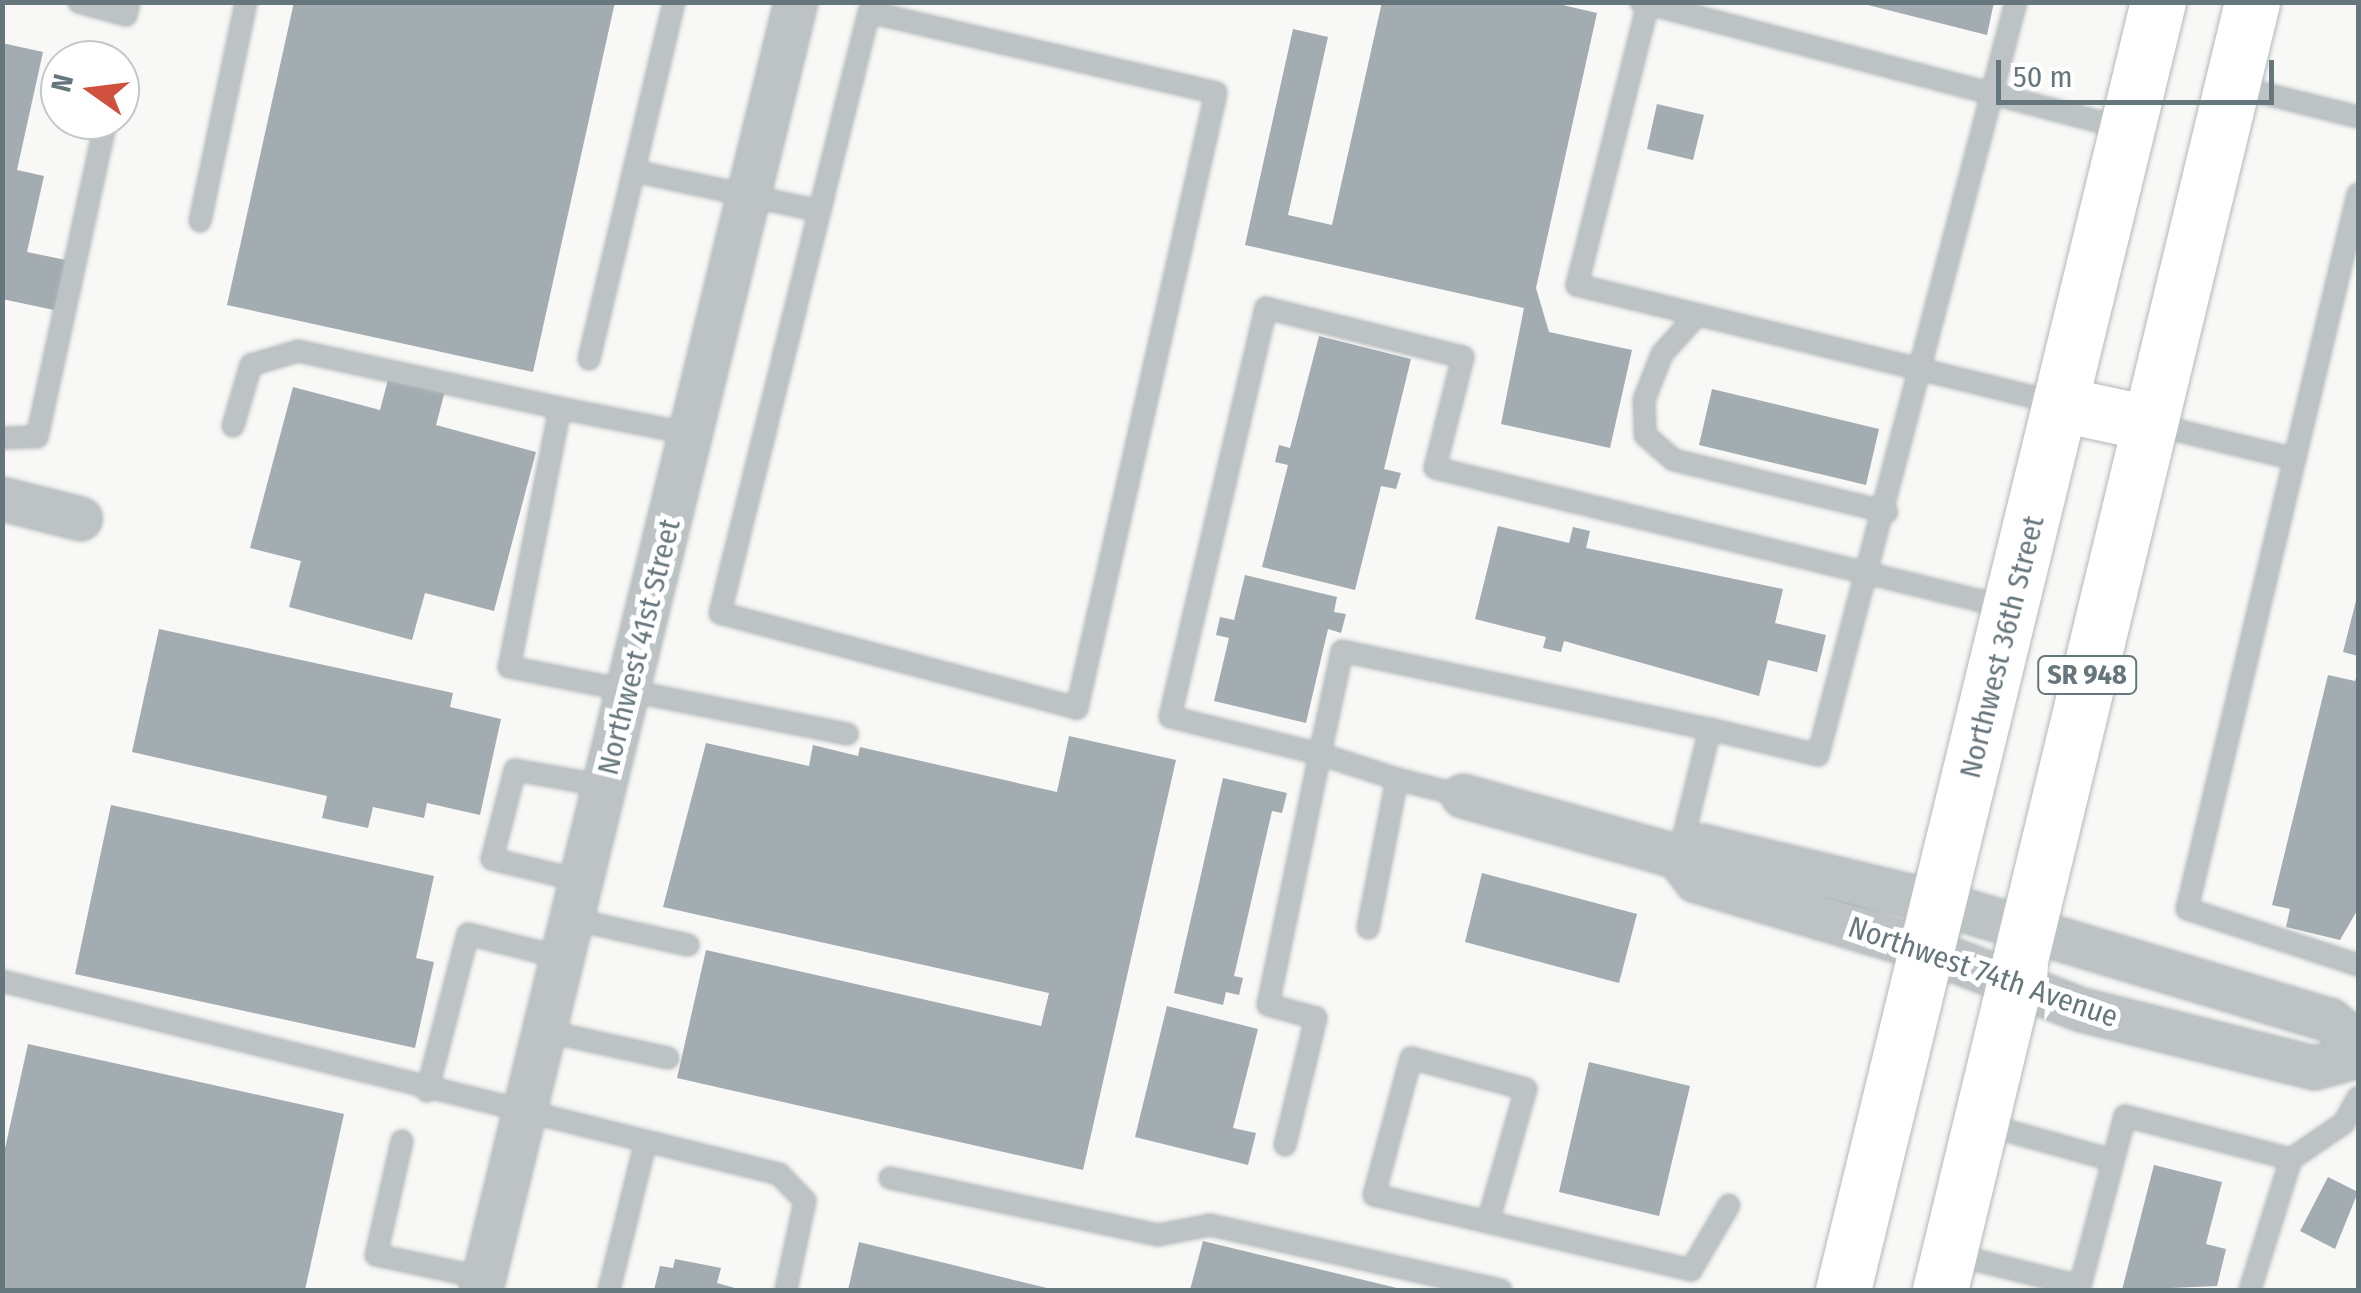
<!DOCTYPE html>
<style>
body{margin:0}
#map{position:relative;width:2361px;height:1293px;overflow:hidden;background:#f8f8f6;font-family:"Fira Sans Condensed",sans-serif}
div>[style]{position:absolute}
.building>*{inset:0;background:#a3acb0}
.roads{filter:drop-shadow(0 0 2px #b1b7b9) drop-shadow(0 0 2px #b1b7b9)}
.lane>*{height:20px;margin:-10px;padding:0 10px;transform-origin:10px;border-radius:10px;background:#bdc2c5}
.street>*{height:42px;margin:-21px;padding:0 21px;transform-origin:21px;border-radius:21px;background:#bdc2c5}
.primary>*{height:55px;margin:-27.5px;padding:0 27.5px;transform-origin:27.5px;border-radius:27.5px;background:#fff}
span{translate:-50% -50%;white-space:nowrap;text-align:center;line-height:1.15;-webkit-text-stroke:10px #fff;paint-order:stroke}
.shield-label span{padding:2px 8px;background:#fff;border:2px solid;border-radius:8px;-webkit-text-stroke-width:0}
.shield-label{font-size:28px;color:#66767d;font-weight:700}
.street-label{font-size:30px;color:#66767d}
.frame{position:absolute;inset:0;border:5px solid #66767d;pointer-events:none}
.north{position:absolute;left:40px;top:40px;width:100px;height:100px;box-sizing:border-box;background:#fff;border:2px solid #c2c8cb;border-radius:50%;rotate:284deg;font-size:28px;font-weight:700;line-height:40px;text-align:center;color:#66767d}
.north::after{content:'';display:block;margin:auto;width:35px;height:45px;background:#d0503e;clip-path:polygon(50% 0,100% 100%,50% 72%,0 100%)}
.scale{position:absolute;left:1996px;top:60px;width:278px;height:45px;box-sizing:border-box;border:5px solid #66767d;border-top:0;padding-left:12px;font-size:30px;line-height:35px;white-space:nowrap;color:#66767d;-webkit-text-stroke:8px #fff;paint-order:stroke}
</style>
<div id="map">
<div class="building">
<div style="clip-path:polygon(294px 2px,615px 2px,533px 372px,227px 305px)"></div>
<div style="clip-path:polygon(1382px 2px,1550px 2px,1597px 13px,1536px 288px,1549px 332px,1632px 350px,1610px 448px,1501px 424px,1524px 308px,1245px 245px,1293px 29px,1328px 37px,1288px 215px,1332px 225px)"></div>
<div style="clip-path:polygon(1856px 2px,1994px 2px,1987px 35px)"></div>
<div style="clip-path:polygon(2px 43px,43px 52px,17px 170px,44px 176px,27px 252px,66px 260px,54px 310px,2px 299px)"></div>
<div style="clip-path:polygon(1657px 104px,1704px 115px,1693px 160px,1647px 149px)"></div>
<div style="clip-path:polygon(1319px 336px,1411px 359px,1384px 469px,1401px 473px,1396px 489px,1381px 486px,1355px 590px,1262px 567px,1288px 465px,1275px 462px,1279px 445px,1290px 448px)"></div>
<div style="clip-path:polygon(389px 376px,445px 391px,436px 425px,536px 452px,494px 611px,425px 593px,412px 640px,289px 607px,301px 561px,250px 548px,293px 387px,380px 410px)"></div>
<div style="clip-path:polygon(1712px 389px,1879px 429px,1866px 485px,1699px 445px)"></div>
<div style="clip-path:polygon(1498px 526px,1569px 543px,1573px 527px,1590px 531px,1586px 548px,1783px 589px,1775px 623px,1826px 635px,1817px 672px,1768px 660px,1759px 696px,1564px 641px,1561px 652px,1543px 648px,1546px 637px,1475px 619px)"></div>
<div style="clip-path:polygon(1245px 575px,1337px 597px,1334px 612px,1346px 614px,1341px 633px,1328px 629px,1306px 723px,1214px 701px,1229px 638px,1216px 635px,1220px 617px,1234px 620px)"></div>
<div style="clip-path:polygon(2358px 593px,2358px 656px,2343px 652px)"></div>
<div style="clip-path:polygon(159px 629px,453px 693px,450px 707px,501px 719px,480px 815px,427px 803px,424px 818px,373px 807px,368px 828px,322px 818px,327px 796px,132px 752px)"></div>
<div style="clip-path:polygon(2358px 672px,2358px 909px,2340px 940px,2286px 927px,2290px 909px,2272px 905px,2328px 675px,2355px 681px)"></div>
<div style="clip-path:polygon(1069px 736px,1176px 760px,1083px 1170px,677px 1078px,706px 950px,1041px 1026px,1049px 993px,663px 907px,706px 743px,809px 766px,813px 745px,858px 756px,860px 747px,1057px 792px)"></div>
<div style="clip-path:polygon(1223px 778px,1287px 793px,1282px 813px,1272px 811px,1234px 976px,1243px 978px,1239px 995px,1226px 992px,1223px 1005px,1174px 993px)"></div>
<div style="clip-path:polygon(111px 805px,434px 876px,416px 958px,434px 962px,415px 1048px,75px 974px)"></div>
<div style="clip-path:polygon(1482px 873px,1637px 914px,1619px 983px,1465px 942px)"></div>
<div style="clip-path:polygon(1167px 1006px,1258px 1029px,1233px 1128px,1256px 1133px,1248px 1165px,1135px 1137px)"></div>
<div style="clip-path:polygon(28px 1044px,344px 1114px,305px 1290px,2px 1290px,2px 1162px)"></div>
<div style="clip-path:polygon(1589px 1062px,1690px 1086px,1659px 1216px,1559px 1192px)"></div>
<div style="clip-path:polygon(2154px 1165px,2222px 1182px,2206px 1244px,2226px 1249px,2217px 1286px,2122px 1290px)"></div>
<div style="clip-path:polygon(2328px 1177px,2358px 1192px,2335px 1249px,2300px 1231px)"></div>
<div style="clip-path:polygon(1203px 1241px,1401px 1289px,1401px 1290px,1190px 1290px)"></div>
<div style="clip-path:polygon(859px 1242px,1051px 1289px,1051px 1290px,848px 1290px)"></div>
<div style="clip-path:polygon(675px 1259px,721px 1268px,717px 1283px,742px 1290px,654px 1290px,660px 1266px,673px 1268px)"></div>
</div>
<div class="roads">
<div class="lane">
<div style="left:79px;top:2px;width:49px;rotate:15.5deg"></div>
<div style="left:126px;top:15px;width:13px;rotate:-77deg"></div>
<div style="left:1641px;top:2px;width:502px;rotate:14.64deg"></div>
<div style="left:1647px;top:8px;width:286px;rotate:104.2deg"></div>
<div style="left:1577px;top:285px;width:496px;rotate:13.8deg"></div>
<div style="left:869px;top:12px;width:356px;rotate:13.1deg"></div>
<div style="left:1216px;top:93px;width:631px;rotate:102.74deg"></div>
<div style="left:1077px;top:708px;width:369px;rotate:-165.1deg"></div>
<div style="left:720px;top:613px;width:619px;rotate:-76.08deg"></div>
<div style="left:2234px;top:86px;width:128px;rotate:14deg"></div>
<div style="left:634px;top:171px;width:190px;rotate:12.1deg"></div>
<div style="left:2358px;top:194px;width:735px;rotate:103.45deg"></div>
<div style="left:2187px;top:909px;width:180px;rotate:18.1deg"></div>
<div style="left:200px;top:221px;width:224px;rotate:-78.1deg"></div>
<div style="left:1697px;top:315px;width:52px;rotate:131.9deg"></div>
<div style="left:1662px;top:354px;width:49px;rotate:111.4deg"></div>
<div style="left:1644px;top:400px;width:35px;rotate:88deg"></div>
<div style="left:1645px;top:435px;width:38px;rotate:41deg"></div>
<div style="left:1674px;top:460px;width:219px;rotate:13.7deg"></div>
<div style="left:589px;top:359px;width:367px;rotate:-76.6deg"></div>
<div style="left:2151px;top:424px;width:148px;rotate:13.7deg"></div>
<div style="left:233px;top:426px;width:64px;rotate:-73.6deg"></div>
<div style="left:251px;top:365px;width:49px;rotate:-16.6deg"></div>
<div style="left:298px;top:351px;width:268px;rotate:12.3deg"></div>
<div style="left:691px;top:434px;width:134px;rotate:-168.8deg"></div>
<div style="left:560px;top:408px;width:264px;rotate:101.1deg"></div>
<div style="left:509px;top:667px;width:345px;rotate:11.2deg"></div>
<div style="left:2px;top:438px;width:35px;rotate:-2deg"></div>
<div style="left:37px;top:437px;width:324px;rotate:-77.7deg"></div>
<div style="left:1710px;top:729px;width:111px;rotate:13.5deg"></div>
<div style="left:1818px;top:755px;width:779px;rotate:-75.27deg"></div>
<div style="left:1397px;top:779px;width:81px;rotate:-162deg"></div>
<div style="left:1320px;top:754px;width:105px;rotate:-77.9deg"></div>
<div style="left:1342px;top:651px;width:376px;rotate:12deg"></div>
<div style="left:1710px;top:729px;width:130px;rotate:103.8deg"></div>
<div style="left:582px;top:881px;width:93px;rotate:-166.3deg"></div>
<div style="left:492px;top:859px;width:92px;rotate:-75.5deg"></div>
<div style="left:515px;top:770px;width:91px;rotate:10.1deg"></div>
<div style="left:572px;top:919px;width:119px;rotate:12.6deg"></div>
<div style="left:1368px;top:928px;width:152px;rotate:-79deg"></div>
<div style="left:1397px;top:779px;width:68px;rotate:14.4deg"></div>
<div style="left:2px;top:981px;width:801px;rotate:13.95deg"></div>
<div style="left:779px;top:1174px;width:37px;rotate:46deg"></div>
<div style="left:805px;top:1201px;width:91px;rotate:102.1deg"></div>
<div style="left:545px;top:1031px;width:126px;rotate:12.4deg"></div>
<div style="left:427px;top:1091px;width:162px;rotate:-75.4deg"></div>
<div style="left:468px;top:934px;width:98px;rotate:14.2deg"></div>
<div style="left:1983px;top:1124px;width:134px;rotate:15.6deg"></div>
<div style="left:402px;top:1141px;width:117px;rotate:102.8deg"></div>
<div style="left:376px;top:1255px;width:110px;rotate:12deg"></div>
<div style="left:1285px;top:1145px;width:131px;rotate:-76.3deg"></div>
<div style="left:1316px;top:1018px;width:50px;rotate:-164.8deg"></div>
<div style="left:1268px;top:1005px;width:256px;rotate:-78.3deg"></div>
<div style="left:1320px;top:754px;width:154px;rotate:-166.1deg"></div>
<div style="left:1170px;top:717px;width:420px;rotate:-76.8deg"></div>
<div style="left:1266px;top:308px;width:203px;rotate:14deg"></div>
<div style="left:1463px;top:357px;width:114px;rotate:104.2deg"></div>
<div style="left:1435px;top:468px;width:588px;rotate:13.68deg"></div>
<div style="left:2291px;top:1159px;width:64px;rotate:-34.2deg"></div>
<div style="left:2344px;top:1123px;width:29px;rotate:-61deg"></div>
<div style="left:890px;top:1178px;width:274px;rotate:12deg"></div>
<div style="left:1158px;top:1235px;width:53px;rotate:-10.9deg"></div>
<div style="left:1210px;top:1225px;width:298px;rotate:12.6deg"></div>
<div style="left:1488px;top:1222px;width:138px;rotate:-74.1deg"></div>
<div style="left:1526px;top:1089px;width:119px;rotate:-164.9deg"></div>
<div style="left:1411px;top:1058px;width:142px;rotate:105.1deg"></div>
<div style="left:1374px;top:1195px;width:117px;rotate:13.3deg"></div>
<div style="left:1488px;top:1222px;width:209px;rotate:13.3deg"></div>
<div style="left:1691px;top:1270px;width:75px;rotate:-59.7deg"></div>
<div style="left:1951px;top:1254px;width:133px;rotate:13.9deg"></div>
<div style="left:609px;top:1290px;width:150px;rotate:-76.1deg"></div>
<div style="left:2079px;top:1290px;width:180px;rotate:-75.2deg"></div>
<div style="left:2125px;top:1116px;width:171px;rotate:14.5deg"></div>
<div style="left:2291px;top:1159px;width:137px;rotate:107.4deg"></div>
</div>
<div class="street">
<div style="left:2px;top:499px;width:81px;rotate:14.2deg"></div>
<div style="left:1463px;top:796px;width:223px;rotate:15.8deg"></div>
<div style="left:1678px;top:857px;width:30px;rotate:53deg"></div>
<div style="left:1696px;top:881px;width:242px;rotate:16.6deg"></div>
<div style="left:1928px;top:950px;width:165px;rotate:21.3deg"></div>
<div style="left:2082px;top:1010px;width:240px;rotate:14deg"></div>
<div style="left:2315px;top:1068px;width:45px;rotate:-15.6deg"></div>
<div style="left:1678px;top:857px;width:27px;rotate:-24deg"></div>
<div style="left:1703px;top:846px;width:243px;rotate:13.6deg"></div>
<div style="left:1939px;top:903px;width:408px;rotate:16.7deg"></div>
<div style="left:2330px;top:1020px;width:36px;rotate:39deg"></div>
<div style="left:481px;top:1290px;width:1326px;rotate:-76.26deg"></div>
</div>
<div class="primary">
<div style="left:2061px;top:404px;width:89px;rotate:12.3deg"></div>
<div style="left:1843px;top:1290px;width:1326px;rotate:-76.26deg"></div>
<div style="left:1940px;top:1290px;width:1325px;rotate:-76.38deg"></div>
</div>
</div>
<div class="shield-label">
<span style="left:2087px;top:675px">SR 948</span>
</div>
<div class="street-label">
<span style="left:639px;top:647px;rotate:-76deg">Northwest 41st Street</span>
<span style="left:2002px;top:647px;rotate:-76deg">Northwest 36th Street</span>
<span style="left:1983px;top:972px;rotate:19deg">Northwest 74th Avenue</span>
</div>
<div class="frame"></div>
<div class="north">N</div>
<div class="scale">50 m</div>
</div>
